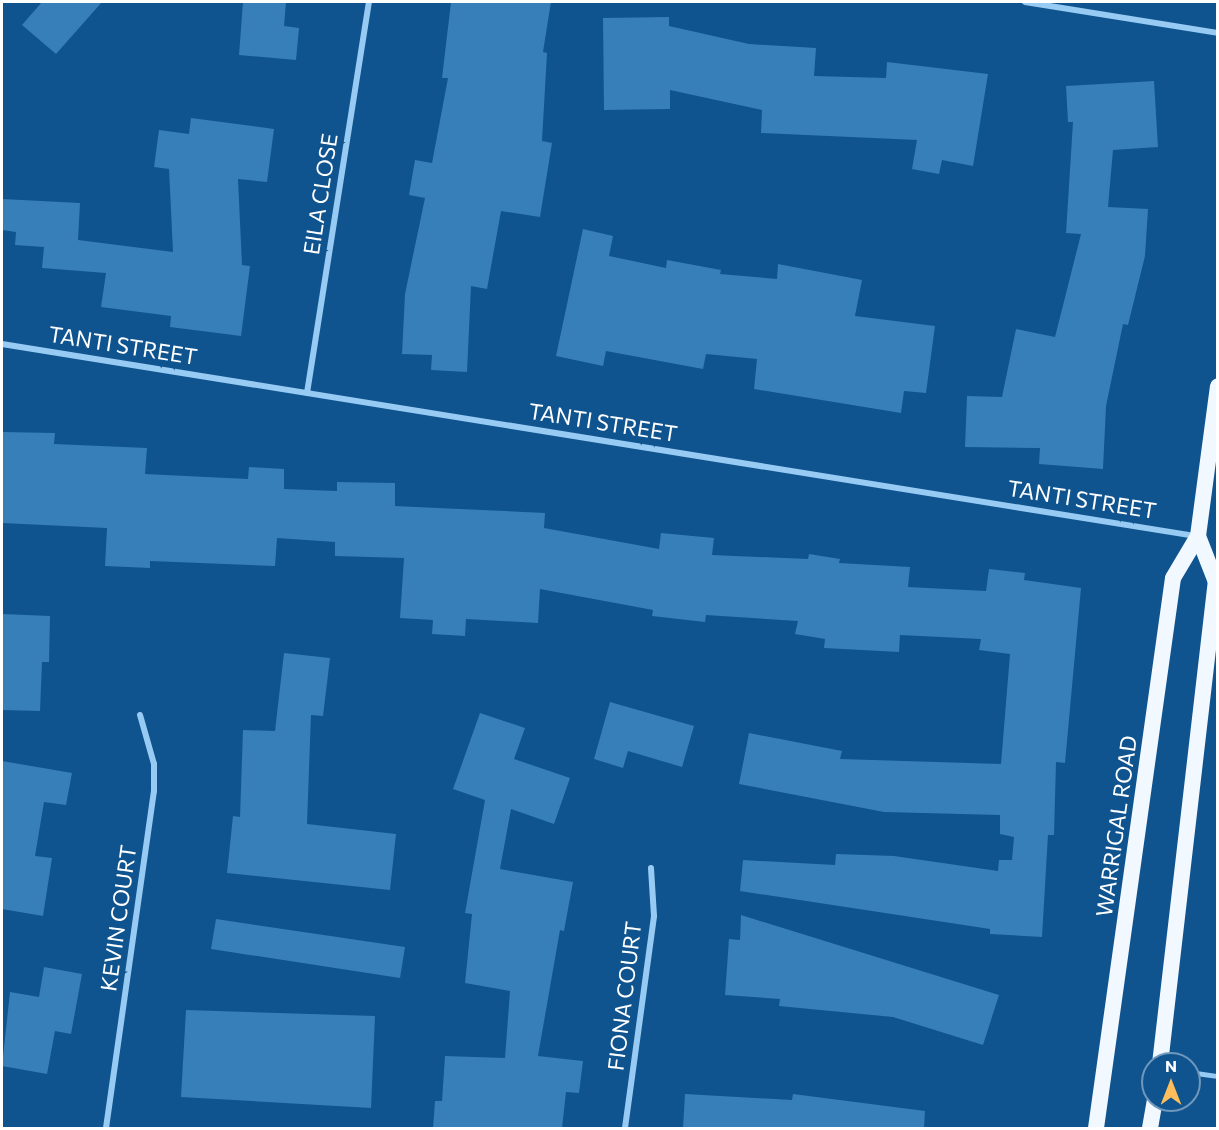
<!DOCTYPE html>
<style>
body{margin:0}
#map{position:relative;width:1219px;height:1130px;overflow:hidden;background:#0f548f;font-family:Commissioner,sans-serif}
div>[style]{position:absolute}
.building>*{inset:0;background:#377fb9}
.service>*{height:4.5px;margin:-2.25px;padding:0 2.25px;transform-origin:2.25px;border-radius:2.25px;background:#98cbf3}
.minor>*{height:6px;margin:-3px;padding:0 3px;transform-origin:3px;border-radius:3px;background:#98cbf3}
.trunk>*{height:16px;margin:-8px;padding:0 8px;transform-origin:8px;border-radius:8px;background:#f2f8ff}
span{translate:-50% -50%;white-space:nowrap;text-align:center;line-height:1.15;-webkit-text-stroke:6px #0f548f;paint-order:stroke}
.street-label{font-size:22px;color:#fff}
.frame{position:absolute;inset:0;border:3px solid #fff;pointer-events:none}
.north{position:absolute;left:1141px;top:1052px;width:60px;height:60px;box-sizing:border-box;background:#0f548f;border:2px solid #6f98bc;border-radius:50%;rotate:0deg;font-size:16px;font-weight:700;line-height:24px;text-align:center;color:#fff}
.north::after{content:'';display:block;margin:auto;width:21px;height:27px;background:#ffbe5a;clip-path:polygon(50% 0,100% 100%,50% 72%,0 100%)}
</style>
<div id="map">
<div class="building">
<div style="clip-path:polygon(42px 2px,102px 2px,56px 54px,22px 25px)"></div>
<div style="clip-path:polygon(243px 2px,286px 2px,284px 26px,299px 28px,296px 60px,239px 55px)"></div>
<div style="clip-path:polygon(451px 2px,551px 2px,543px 52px,547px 53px,542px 141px,552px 143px,540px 217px,501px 211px,487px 289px,471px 286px,467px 372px,431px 370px,432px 355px,402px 354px,405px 294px,425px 198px,409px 195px,415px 160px,432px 163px,448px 78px,442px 78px)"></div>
<div style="clip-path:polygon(669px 17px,669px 26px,749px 44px,816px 48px,814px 76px,886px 78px,887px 62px,988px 74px,973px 166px,942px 160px,939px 174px,912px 169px,917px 140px,761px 133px,762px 110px,670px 90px,670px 109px,604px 110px,603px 18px)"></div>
<div style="clip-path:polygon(1154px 81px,1158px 147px,1113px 150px,1108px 207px,1148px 209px,1145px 256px,1128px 325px,1123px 324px,1106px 406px,1103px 469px,1039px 464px,1040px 448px,965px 447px,967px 396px,1002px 397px,1016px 329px,1055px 337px,1081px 234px,1066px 233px,1073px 122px,1068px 122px,1066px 86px)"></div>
<div style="clip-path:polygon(191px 118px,274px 129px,267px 182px,238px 179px,242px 265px,250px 266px,241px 336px,170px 327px,171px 316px,101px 307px,106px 273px,42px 268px,44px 247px,15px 245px,16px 232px,2px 230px,2px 199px,80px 203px,78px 240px,173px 252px,169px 169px,154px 167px,159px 130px,189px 134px)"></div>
<div style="clip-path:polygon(583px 229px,613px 236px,609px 256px,666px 268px,667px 260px,721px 270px,720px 274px,777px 279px,778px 264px,862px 280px,855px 316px,935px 326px,926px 393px,904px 391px,901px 413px,754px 389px,757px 359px,706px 354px,703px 369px,606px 351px,603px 366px,556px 356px)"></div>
<div style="clip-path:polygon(2px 432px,55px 433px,54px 444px,147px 448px,145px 474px,248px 479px,249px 467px,284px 469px,284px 489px,337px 491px,337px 482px,395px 483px,395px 506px,545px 513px,544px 528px,659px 549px,661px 533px,714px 538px,712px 555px,808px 559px,809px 554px,840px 559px,839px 563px,910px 567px,908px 587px,986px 591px,989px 569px,1025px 573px,1024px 580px,1081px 588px,1065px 763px,1056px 762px,1054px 835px,1048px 835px,1042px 937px,990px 934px,990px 929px,740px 891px,743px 860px,835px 865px,836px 854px,894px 856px,998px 871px,999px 860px,1012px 860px,1014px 837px,1000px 834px,1000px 815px,884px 812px,739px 784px,749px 733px,842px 751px,840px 759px,1001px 764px,1010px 654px,979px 650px,981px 639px,900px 635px,899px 652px,824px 648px,825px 639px,795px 634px,798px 621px,706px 615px,705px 622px,652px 616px,653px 610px,540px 589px,538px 623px,466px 619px,465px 636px,432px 634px,433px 620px,400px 618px,404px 558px,335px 556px,335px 542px,277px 538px,275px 566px,150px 561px,150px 568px,105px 566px,107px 528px,2px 523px)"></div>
<div style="clip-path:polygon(2px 614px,50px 616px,49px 662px,42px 662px,40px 711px,2px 710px)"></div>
<div style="clip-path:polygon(284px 653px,330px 658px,323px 716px,311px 715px,307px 824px,396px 834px,390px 890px,227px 873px,233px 816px,240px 817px,243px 730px,275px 731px)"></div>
<div style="clip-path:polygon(610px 702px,694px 726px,682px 767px,628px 751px,623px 768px,594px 759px)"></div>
<div style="clip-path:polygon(480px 713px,525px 728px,514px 759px,570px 778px,554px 824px,511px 809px,500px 869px,573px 882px,564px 931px,560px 930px,538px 1056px,583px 1061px,579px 1093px,566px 1092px,562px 1128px,433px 1128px,435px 1101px,442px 1101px,445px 1056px,505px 1058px,510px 991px,465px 983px,472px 914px,465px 913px,485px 800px,453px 789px)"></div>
<div style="clip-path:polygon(2px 761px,72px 773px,66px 805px,44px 802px,35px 856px,52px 858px,43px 916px,2px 909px)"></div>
<div style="clip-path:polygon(741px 915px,999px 995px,983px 1045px,893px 1017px,779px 1006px,780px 999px,725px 995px,729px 939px,740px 940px)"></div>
<div style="clip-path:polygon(216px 919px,405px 947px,400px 978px,211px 949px)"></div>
<div style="clip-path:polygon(44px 967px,82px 974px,71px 1034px,55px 1031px,47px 1074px,2px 1066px,10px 992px,39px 997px)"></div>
<div style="clip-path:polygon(186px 1010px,375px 1016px,371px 1108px,181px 1097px)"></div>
<div style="clip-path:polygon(685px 1094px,792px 1100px,793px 1094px,925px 1111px,924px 1128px,683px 1128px)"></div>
</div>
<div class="service">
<div style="left:1189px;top:1072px;width:29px;rotate:8deg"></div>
</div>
<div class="minor">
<div style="left:1025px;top:2px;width:195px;rotate:9.1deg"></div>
<div style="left:2px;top:344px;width:1208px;rotate:9.14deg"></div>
<div style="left:307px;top:393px;width:396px;rotate:-81deg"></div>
<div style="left:106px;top:1128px;width:340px;rotate:-81.9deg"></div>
<div style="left:154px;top:791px;width:27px;rotate:-90deg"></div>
<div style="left:154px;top:764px;width:51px;rotate:-105.9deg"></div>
<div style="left:625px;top:1128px;width:214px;rotate:-82.2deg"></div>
<div style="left:654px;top:916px;width:48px;rotate:-93.6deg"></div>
</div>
<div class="trunk">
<div style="left:1160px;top:1064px;width:485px;rotate:-83.4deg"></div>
<div style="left:1216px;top:582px;width:49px;rotate:-111.4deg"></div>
<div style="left:1096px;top:1128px;width:555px;rotate:-82.03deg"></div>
<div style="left:1173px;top:578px;width:49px;rotate:-59.2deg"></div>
<div style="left:1198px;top:536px;width:151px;rotate:-82.4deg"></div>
<div style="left:1150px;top:1128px;width:28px;rotate:-80deg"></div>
</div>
<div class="street-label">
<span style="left:320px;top:194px;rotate:-81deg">EILA CLOSE</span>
<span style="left:123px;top:345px;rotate:9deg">TANTI STREET</span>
<span style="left:603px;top:422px;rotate:9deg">TANTI STREET</span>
<span style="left:1082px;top:499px;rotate:9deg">TANTI STREET</span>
<span style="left:1116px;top:826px;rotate:-82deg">WARRIGAL ROAD</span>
<span style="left:118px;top:918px;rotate:-82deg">KEVIN COURT</span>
<span style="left:624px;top:996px;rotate:-83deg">FIONA COURT</span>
</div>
<div class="frame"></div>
<div class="north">N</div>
</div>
